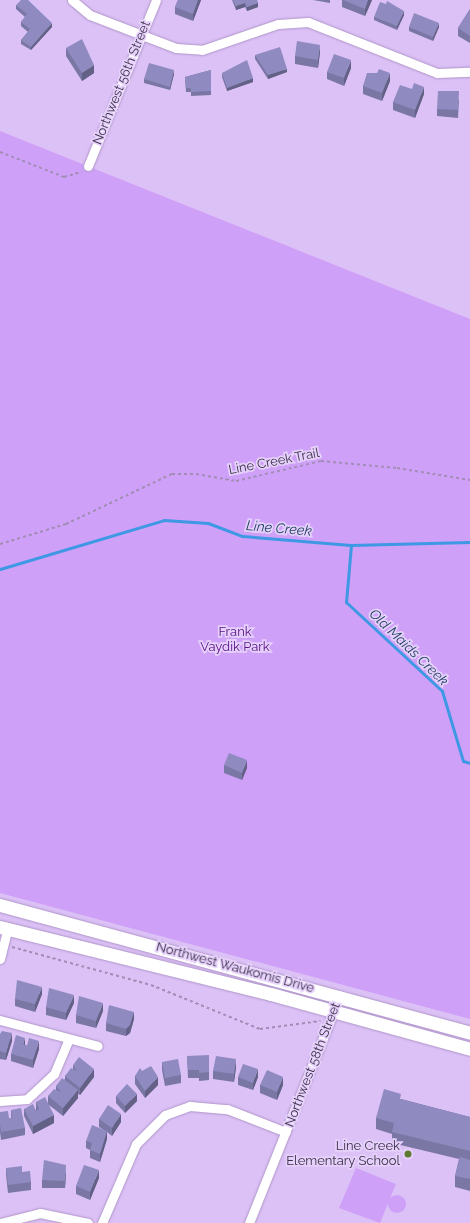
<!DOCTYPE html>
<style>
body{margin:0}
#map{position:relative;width:470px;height:1223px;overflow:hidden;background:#dcc1f6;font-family:Raleway,sans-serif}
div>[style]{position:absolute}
.green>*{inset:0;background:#cea0f8}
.round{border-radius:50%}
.stream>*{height:3px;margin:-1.5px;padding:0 1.5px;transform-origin:1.5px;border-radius:1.5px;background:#3e98e4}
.path>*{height:2px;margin-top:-1px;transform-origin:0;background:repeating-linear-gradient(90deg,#a28db6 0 3px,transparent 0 6px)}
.roads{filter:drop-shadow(0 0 1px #af95c9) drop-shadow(0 0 1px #af95c9)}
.minor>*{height:9px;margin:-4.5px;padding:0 4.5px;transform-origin:4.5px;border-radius:4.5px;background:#fff}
.secondary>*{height:13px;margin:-6.5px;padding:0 6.5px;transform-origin:6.5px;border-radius:6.5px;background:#fff}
.wall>*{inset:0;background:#7b77a5}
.shaded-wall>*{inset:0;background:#646186}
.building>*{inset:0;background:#8f8ac0}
.dots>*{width:11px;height:11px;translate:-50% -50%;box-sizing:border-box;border:2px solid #e6d1fc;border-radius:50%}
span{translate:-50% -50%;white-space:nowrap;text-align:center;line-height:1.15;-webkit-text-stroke:3.5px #e6d1fc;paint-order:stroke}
.street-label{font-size:13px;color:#3c3146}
.park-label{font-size:13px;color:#581182}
.poi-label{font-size:13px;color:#3c3146}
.right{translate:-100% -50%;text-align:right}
.water-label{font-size:14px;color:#1a3e5d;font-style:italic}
</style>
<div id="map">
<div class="green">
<div style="clip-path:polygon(0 131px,470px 319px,470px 1019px,0 893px)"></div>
<div style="clip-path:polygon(356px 1168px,396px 1184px,380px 1223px,339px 1208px)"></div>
<div class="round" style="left:388px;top:1195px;width:18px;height:18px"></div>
</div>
<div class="stream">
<div style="left:351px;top:545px;width:57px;rotate:95deg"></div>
<div style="left:346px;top:602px;width:131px;rotate:42.8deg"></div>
<div style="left:442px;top:691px;width:73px;rotate:73.3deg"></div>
<div style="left:463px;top:761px;width:7px;rotate:16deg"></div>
<div style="left:0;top:569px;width:171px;rotate:-16.6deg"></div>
<div style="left:164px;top:520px;width:44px;rotate:3.9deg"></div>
<div style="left:208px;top:523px;width:36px;rotate:21deg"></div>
<div style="left:242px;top:536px;width:109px;rotate:4.7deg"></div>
<div style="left:351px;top:545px;width:119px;rotate:-1.4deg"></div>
</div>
<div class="path">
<div style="left:0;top:152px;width:69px;rotate:21.3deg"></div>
<div style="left:64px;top:177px;width:18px;rotate:-16deg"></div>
<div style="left:0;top:544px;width:69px;rotate:-16.9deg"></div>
<div style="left:66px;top:524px;width:117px;rotate:-25.3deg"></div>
<div style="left:172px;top:474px;width:24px"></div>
<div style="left:196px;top:474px;width:41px;rotate:9.9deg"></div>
<div style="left:236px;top:481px;width:87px;rotate:-13.2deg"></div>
<div style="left:321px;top:461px;width:76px;rotate:5.3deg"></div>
<div style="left:397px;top:468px;width:74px;rotate:9.3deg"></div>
<div style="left:12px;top:947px;width:144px;rotate:15.3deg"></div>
<div style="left:151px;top:985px;width:118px;rotate:22deg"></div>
<div style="left:260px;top:1029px;width:61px;rotate:-7.6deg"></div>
</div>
<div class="roads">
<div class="minor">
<div style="left:72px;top:0;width:23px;rotate:40deg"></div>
<div style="left:90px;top:15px;width:92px;rotate:21deg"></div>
<div style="left:176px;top:48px;width:26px;rotate:4deg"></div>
<div style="left:202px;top:50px;width:80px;rotate:-18.9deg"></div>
<div style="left:278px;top:24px;width:30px;rotate:-4deg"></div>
<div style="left:308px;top:22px;width:139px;rotate:21.6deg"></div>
<div style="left:437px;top:73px;width:33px;rotate:-2deg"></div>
<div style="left:88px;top:166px;width:179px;rotate:-67.7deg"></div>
<div style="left:0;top:959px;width:30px;rotate:-76deg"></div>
<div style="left:0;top:1020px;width:101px;rotate:14.9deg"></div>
<div style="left:0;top:1101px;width:27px;rotate:-4deg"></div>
<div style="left:27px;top:1099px;width:37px;rotate:-43deg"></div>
<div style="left:54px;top:1074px;width:38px;rotate:-67deg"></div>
<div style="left:0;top:1223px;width:41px;rotate:-14deg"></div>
<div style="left:40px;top:1213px;width:49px;rotate:11.8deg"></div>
<div style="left:102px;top:1223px;width:86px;rotate:-66.7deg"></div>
<div style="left:136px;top:1144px;width:41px;rotate:-45deg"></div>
<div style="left:165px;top:1115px;width:27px;rotate:-20deg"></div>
<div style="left:190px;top:1106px;width:37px;rotate:5deg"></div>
<div style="left:227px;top:1109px;width:63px;rotate:21.3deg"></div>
<div style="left:249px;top:1223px;width:245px;rotate:-68.2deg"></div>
</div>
<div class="secondary">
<div style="left:0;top:905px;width:487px;rotate:15.2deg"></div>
<div style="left:0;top:927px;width:279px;rotate:13.9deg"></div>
<div style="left:271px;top:994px;width:206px;rotate:15.4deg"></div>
</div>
</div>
<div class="wall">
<div style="clip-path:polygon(178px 0,201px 0,193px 21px,175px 14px,175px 7px)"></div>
<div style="clip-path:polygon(232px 0,257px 0,258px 7px,247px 11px,245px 7px,236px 10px)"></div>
<div style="clip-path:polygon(313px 0,330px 0,330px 3px)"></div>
<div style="clip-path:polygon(342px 0,372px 0,365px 16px,342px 7px)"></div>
<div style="clip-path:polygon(16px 5px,52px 27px,31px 50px,21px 44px,21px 40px,28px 32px,21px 26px,21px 22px,25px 17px,16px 9px)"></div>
<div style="clip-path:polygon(470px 9px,470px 43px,458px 36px,458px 28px)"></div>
<div style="clip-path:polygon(404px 15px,397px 30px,374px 20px,374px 17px)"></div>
<div style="clip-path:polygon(409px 27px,439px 27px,433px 41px,409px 31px)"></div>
<div style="clip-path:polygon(66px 48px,94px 73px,82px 81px,66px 56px)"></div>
<div style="clip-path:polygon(320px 52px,318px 68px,295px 64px,295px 56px)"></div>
<div style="clip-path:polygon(255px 55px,287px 72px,268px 79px,255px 59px)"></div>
<div style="clip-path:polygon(351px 68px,344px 86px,327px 79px,327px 72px)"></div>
<div style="clip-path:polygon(211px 70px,211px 95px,191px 96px,191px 92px,186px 92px,185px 77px)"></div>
<div style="clip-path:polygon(222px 73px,253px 82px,227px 91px,222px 77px)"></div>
<div style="clip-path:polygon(377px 73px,390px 81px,382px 101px,363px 94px,363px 86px)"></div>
<div style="clip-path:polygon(174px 74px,170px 90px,144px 83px,144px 79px)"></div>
<div style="clip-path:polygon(424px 94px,415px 118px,393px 110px,393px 102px)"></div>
<div style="clip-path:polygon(459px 99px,458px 118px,437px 116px,437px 109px)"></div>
<div style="clip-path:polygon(224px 765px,247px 768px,242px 780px,224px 773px)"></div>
<div style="clip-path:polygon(42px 994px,35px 1012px,15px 1006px,15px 999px)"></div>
<div style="clip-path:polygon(74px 1003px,66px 1020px,46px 1015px,46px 1007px)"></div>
<div style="clip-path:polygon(103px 1011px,96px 1028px,76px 1023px,76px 1015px)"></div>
<div style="clip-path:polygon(134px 1019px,130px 1033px,126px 1036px,106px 1031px,106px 1023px)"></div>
<div style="clip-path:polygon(0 1034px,12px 1041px,6px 1060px,0 1059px)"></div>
<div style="clip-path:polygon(25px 1045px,39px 1049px,33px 1068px,11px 1061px,11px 1054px)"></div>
<div style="clip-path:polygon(187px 1056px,209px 1072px,209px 1080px,199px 1081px,199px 1078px,188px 1078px)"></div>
<div style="clip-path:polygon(162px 1062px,181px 1075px,181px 1083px,165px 1086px,162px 1070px)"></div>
<div style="clip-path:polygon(73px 1065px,94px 1077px,80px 1095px,78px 1094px,78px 1098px,63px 1116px,49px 1105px,54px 1123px,33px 1134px,24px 1116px,24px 1109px,36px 1110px,36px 1102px,48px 1103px,48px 1096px,56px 1090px,56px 1086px,65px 1079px,65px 1076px,73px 1069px)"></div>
<div style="clip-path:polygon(236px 1067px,234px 1082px,213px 1079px,213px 1071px)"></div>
<div style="clip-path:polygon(142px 1071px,158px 1085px,145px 1098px,135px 1084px,135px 1076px)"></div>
<div style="clip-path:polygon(238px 1077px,258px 1077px,253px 1090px,238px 1085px)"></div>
<div style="clip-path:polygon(260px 1085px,283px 1085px,277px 1100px,260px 1093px)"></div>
<div style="clip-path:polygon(116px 1096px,137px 1101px,125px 1113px,116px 1103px)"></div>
<div style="clip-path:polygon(401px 1099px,470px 1117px,470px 1191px,455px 1187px,455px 1176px,459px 1159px,392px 1143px,392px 1134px,376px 1129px,376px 1118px)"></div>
<div style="clip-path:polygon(11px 1110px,25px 1128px,25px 1135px,1px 1140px,0 1132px,0 1112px,9px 1118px,11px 1118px)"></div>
<div style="clip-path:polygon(99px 1119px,121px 1122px,112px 1136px,107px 1132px,107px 1139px,100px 1162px,90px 1158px,90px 1150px,86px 1148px,86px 1141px,104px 1130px,99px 1127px)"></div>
<div style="clip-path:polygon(6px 1168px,22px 1172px,31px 1182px,31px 1190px,8px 1193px,6px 1175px)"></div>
<div style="clip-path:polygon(66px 1173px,65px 1188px,42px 1188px,42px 1180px)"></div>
<div style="clip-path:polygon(99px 1178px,90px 1200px,76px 1194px,76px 1186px)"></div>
</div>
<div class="shaded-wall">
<div style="clip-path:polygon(198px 0,201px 0,193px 21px,193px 14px)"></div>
<div style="clip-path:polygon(368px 0,372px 0,365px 16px,365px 9px)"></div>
<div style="clip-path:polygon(245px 3px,245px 7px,236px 10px,236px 6px)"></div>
<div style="clip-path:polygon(258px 3px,258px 7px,247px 11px,247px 7px)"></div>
<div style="clip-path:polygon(404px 11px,404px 15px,397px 30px,397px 26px)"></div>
<div style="clip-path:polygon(52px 23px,52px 27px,31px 50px,31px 47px)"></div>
<div style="clip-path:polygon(439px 23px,439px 27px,433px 41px,433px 37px)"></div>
<div style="clip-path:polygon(320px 45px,320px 52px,318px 68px,318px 60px)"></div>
<div style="clip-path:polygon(351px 60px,351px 68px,344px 86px,344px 78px)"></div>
<div style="clip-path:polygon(94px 65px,94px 73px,82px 81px,82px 73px)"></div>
<div style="clip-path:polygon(287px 69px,287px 72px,268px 79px,268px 75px)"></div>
<div style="clip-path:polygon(174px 70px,174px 74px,170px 90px,170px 87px)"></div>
<div style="clip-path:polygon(390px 73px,390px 81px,382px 101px,382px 93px)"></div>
<div style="clip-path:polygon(253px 78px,253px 82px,227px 91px,227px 88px)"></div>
<div style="clip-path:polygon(424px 87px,424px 94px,415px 118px,415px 110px)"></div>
<div style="clip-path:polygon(247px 760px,247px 768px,242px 780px,242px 773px)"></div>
<div style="clip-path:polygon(42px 987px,42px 994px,35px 1012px,35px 1004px)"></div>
<div style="clip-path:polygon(74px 995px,74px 1003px,66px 1020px,66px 1013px)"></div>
<div style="clip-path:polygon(103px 1003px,103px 1011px,96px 1028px,96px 1021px)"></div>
<div style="clip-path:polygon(134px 1012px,134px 1019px,130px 1033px,126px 1036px,126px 1029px)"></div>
<div style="clip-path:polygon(12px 1033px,12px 1041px,6px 1060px,6px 1053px)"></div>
<div style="clip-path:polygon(25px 1038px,25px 1045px,23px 1045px)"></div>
<div style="clip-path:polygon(39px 1041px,39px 1049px,33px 1068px,33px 1060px)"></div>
<div style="clip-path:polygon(236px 1059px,236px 1067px,234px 1082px,234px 1074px)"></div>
<div style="clip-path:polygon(94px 1069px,94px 1077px,80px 1095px,80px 1088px)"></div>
<div style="clip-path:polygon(258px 1069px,258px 1077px,253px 1090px,253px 1083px)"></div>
<div style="clip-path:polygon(158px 1077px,158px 1085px,145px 1098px,145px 1091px)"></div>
<div style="clip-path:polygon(283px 1077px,283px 1085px,277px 1100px,277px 1092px)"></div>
<div style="clip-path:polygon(78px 1090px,78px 1098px,63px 1116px,63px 1108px)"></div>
<div style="clip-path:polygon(137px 1094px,137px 1101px,125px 1113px,125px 1106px)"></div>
<div style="clip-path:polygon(121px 1114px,121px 1122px,112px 1136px,112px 1128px)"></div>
<div style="clip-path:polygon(54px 1115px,54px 1123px,33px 1134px,33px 1126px)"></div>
<div style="clip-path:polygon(107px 1131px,107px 1139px,100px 1162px,100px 1154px)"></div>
<div style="clip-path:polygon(66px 1165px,66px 1173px,65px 1188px,65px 1181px)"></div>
<div style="clip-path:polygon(99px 1170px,99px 1178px,90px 1200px,90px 1192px)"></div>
</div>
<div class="building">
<div style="clip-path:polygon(21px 0,28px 0,52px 23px,31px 47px,21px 40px,30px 29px,21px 22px,27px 14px,16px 5px)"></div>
<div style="clip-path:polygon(178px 0,198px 0,193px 14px,175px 7px)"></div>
<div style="clip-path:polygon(233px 0,257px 0,258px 3px,247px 7px,245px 3px,236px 6px)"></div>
<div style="clip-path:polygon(343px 0,368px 0,365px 9px)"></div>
<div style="clip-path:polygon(387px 1px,404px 11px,397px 26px,374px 17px,380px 2px,386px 4px)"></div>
<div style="clip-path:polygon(470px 9px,470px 36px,458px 28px)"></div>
<div style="clip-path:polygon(414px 13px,439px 23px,433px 37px,409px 27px)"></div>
<div style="clip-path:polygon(82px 39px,94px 65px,82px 73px,66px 48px)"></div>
<div style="clip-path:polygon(297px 41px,320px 45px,318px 60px,295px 56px)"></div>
<div style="clip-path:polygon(280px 47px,287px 69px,268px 75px,255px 55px)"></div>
<div style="clip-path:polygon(334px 54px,351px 60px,344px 78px,327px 72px)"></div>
<div style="clip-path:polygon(247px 60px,253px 78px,227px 88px,222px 73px)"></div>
<div style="clip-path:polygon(149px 63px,174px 70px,170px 87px,144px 79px)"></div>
<div style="clip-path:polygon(379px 69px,390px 73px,382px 93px,363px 86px,367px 73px,377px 73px)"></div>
<div style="clip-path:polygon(211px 70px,211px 91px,191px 92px,191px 88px,186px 88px,185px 77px)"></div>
<div style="clip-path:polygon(414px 83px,424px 87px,415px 110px,393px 102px,400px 85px,412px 89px)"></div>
<div style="clip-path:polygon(438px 91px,459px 91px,458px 110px,437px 109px)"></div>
<div style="clip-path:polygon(229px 753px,247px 760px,242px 773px,224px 765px)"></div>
<div style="clip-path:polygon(17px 980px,42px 987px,35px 1004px,15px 999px)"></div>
<div style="clip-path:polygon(49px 988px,74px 995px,66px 1013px,46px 1007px)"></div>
<div style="clip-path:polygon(79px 996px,103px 1003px,96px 1021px,76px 1015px)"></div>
<div style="clip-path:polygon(109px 1005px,134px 1012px,130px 1025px,126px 1029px,106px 1023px)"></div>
<div style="clip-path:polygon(2px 1031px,12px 1033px,6px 1053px,0 1051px,0 1034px)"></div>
<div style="clip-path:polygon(16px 1035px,25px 1038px,23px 1045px,27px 1046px,29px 1038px,39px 1041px,33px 1060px,11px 1054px)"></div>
<div style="clip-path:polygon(209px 1055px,209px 1072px,199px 1073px,199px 1070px,188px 1070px,187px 1056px)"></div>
<div style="clip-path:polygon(216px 1056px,236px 1059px,234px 1074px,213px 1071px)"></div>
<div style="clip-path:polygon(79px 1057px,94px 1069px,80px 1088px,65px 1076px,71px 1068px,77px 1071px,73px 1065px)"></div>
<div style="clip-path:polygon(178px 1059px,181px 1075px,165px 1078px,162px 1062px)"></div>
<div style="clip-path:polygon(243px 1064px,258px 1069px,253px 1083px,238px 1077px)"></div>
<div style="clip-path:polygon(151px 1066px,158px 1077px,145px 1091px,135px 1076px,140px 1068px,142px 1071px)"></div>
<div style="clip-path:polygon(267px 1070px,283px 1077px,277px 1092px,260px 1085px)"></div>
<div style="clip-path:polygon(62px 1078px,78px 1090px,63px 1108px,48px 1096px,54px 1089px,61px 1092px,56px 1086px)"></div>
<div style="clip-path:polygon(127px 1084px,137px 1094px,125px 1106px,116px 1096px)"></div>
<div style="clip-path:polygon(384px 1089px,401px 1094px,400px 1099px,470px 1117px,470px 1151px,392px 1132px,394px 1123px,376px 1118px)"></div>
<div style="clip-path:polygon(45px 1097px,54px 1115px,33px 1126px,24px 1109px,33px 1104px,36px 1111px,39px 1109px,36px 1102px)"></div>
<div style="clip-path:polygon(108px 1105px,121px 1114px,112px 1128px,99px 1119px)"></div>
<div style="clip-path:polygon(21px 1108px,25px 1128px,1px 1132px,0 1124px,0 1112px,8px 1111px,9px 1118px,12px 1118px,11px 1110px)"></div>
<div style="clip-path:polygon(92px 1125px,107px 1131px,100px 1154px,90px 1150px,92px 1143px,86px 1141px)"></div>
<div style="clip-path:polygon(460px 1157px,470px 1160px,470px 1179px,455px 1176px)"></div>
<div style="clip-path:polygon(44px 1160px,66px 1165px,65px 1181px,42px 1180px)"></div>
<div style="clip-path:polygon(84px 1165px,99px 1170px,90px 1192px,76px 1186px)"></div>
<div style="clip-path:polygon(22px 1166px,22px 1172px,30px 1171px,31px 1182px,8px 1185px,6px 1168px)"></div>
</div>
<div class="dots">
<div style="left:408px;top:1154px;background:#5d7a30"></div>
</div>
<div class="street-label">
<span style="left:122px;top:83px;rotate:-68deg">Northwest 56th Street</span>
<span style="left:274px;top:462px;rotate:-11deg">Line Creek Trail</span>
<span style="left:235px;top:968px;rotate:15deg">Northwest Waukomis Drive</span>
<span style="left:313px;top:1065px;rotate:-69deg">Northwest 58th Street</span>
</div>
<div class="park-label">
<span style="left:235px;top:640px">Frank<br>Vaydik Park</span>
</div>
<div class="poi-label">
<span class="right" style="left:400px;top:1154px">Line Creek<br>Elementary School</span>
</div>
<div class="water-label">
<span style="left:279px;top:528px;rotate:5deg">Line Creek</span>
<span style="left:409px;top:647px;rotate:44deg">Old Maids Creek</span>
</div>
</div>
